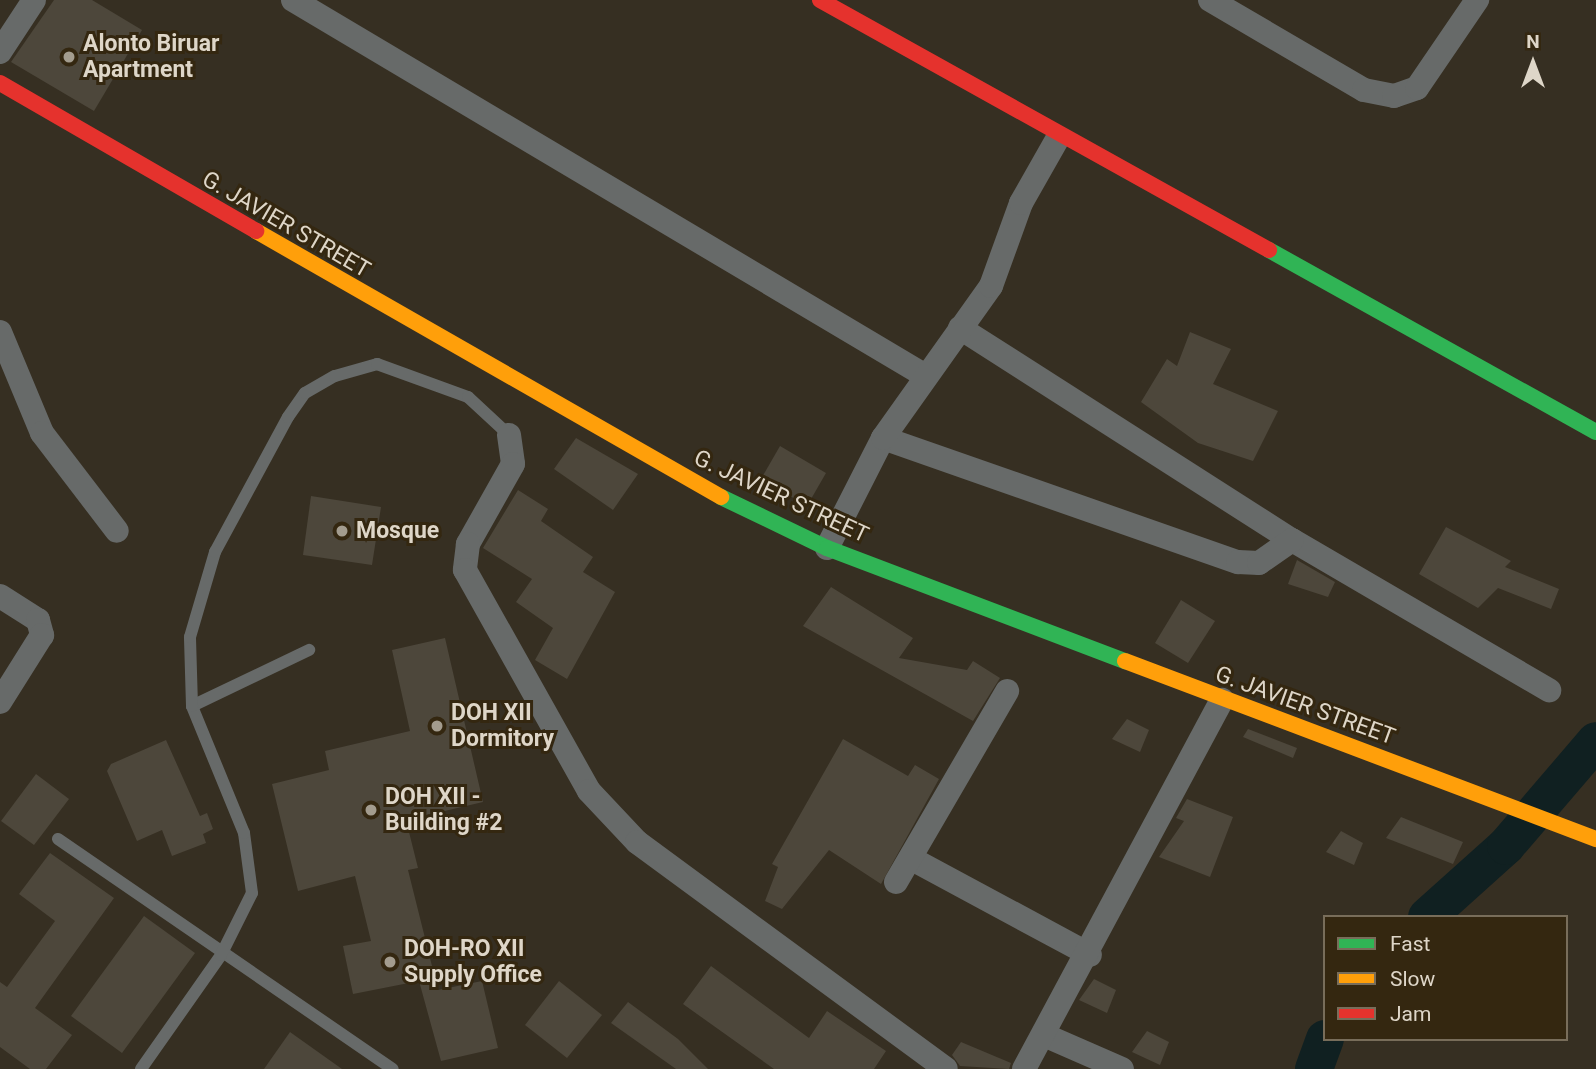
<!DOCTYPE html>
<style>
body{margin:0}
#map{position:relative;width:1596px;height:1069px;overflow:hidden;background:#362f22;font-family:Roboto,sans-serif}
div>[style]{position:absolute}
.river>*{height:38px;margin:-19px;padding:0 19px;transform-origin:19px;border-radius:19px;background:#102021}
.building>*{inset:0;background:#4d473b}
.lane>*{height:12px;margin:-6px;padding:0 6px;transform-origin:6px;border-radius:6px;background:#676a69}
.street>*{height:24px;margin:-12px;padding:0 12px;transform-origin:12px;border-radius:12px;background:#676a69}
.fast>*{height:16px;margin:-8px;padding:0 8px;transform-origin:8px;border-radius:8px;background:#30b455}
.slow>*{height:16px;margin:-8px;padding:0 8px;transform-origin:8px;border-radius:8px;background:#ff9f0a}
.jam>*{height:16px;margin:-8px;padding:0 8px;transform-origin:8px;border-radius:8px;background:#e5322d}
.dots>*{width:19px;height:19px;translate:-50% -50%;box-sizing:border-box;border:4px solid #342710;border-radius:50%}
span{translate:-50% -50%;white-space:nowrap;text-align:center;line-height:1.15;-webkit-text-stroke:6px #342710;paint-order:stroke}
.poi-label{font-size:23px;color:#ded6c8;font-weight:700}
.left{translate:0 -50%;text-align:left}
.street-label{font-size:23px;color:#ded6c8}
.legend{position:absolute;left:1323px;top:915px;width:245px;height:126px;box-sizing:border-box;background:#342710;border:2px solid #786d5a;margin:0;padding:9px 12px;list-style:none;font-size:21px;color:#ded6c8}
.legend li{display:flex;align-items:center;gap:14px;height:35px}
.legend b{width:35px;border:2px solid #786d5a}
.north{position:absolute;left:1498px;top:28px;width:70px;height:70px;-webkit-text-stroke:5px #342710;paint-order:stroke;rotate:0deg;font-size:19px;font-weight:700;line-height:28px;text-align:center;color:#ded6c8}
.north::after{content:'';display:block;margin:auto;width:24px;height:32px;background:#ded6c8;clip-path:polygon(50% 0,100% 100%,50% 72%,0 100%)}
</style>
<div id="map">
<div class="river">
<div style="left:1427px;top:917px;width:106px;rotate:-41.9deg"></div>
<div style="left:1506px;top:846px;width:138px;rotate:-49.4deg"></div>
<div style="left:1314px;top:1069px;width:32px;rotate:-70deg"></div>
</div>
<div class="building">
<div style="clip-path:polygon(54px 0,92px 0,142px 30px,94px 111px,11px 62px)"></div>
<div style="clip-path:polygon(1190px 332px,1231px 349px,1213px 384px,1278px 411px,1253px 461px,1198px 443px,1141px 402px,1167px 359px,1177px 366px)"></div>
<div style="clip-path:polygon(576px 438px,638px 474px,613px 510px,554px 469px)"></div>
<div style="clip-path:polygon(780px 446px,826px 473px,807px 506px,761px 479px)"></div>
<div style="clip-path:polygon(518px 490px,548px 509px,541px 521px,593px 557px,583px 572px,615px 592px,567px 679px,535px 660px,553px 628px,516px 602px,532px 579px,483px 548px)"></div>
<div style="clip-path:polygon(311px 496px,381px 507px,372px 565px,303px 555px)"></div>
<div style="clip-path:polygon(1446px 527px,1511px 561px,1505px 567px,1559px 589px,1551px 609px,1498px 588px,1478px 608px,1419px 574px)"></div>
<div style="clip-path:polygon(1297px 560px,1335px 582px,1328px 597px,1288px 584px)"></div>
<div style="clip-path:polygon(831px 587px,913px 638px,899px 658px,967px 670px,973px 661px,1000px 678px,973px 721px,803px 626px)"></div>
<div style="clip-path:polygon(1181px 600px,1215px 621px,1188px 663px,1155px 643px)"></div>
<div style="clip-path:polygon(445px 638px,483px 802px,406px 820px,418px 868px,408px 870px,438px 990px,482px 981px,498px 1048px,441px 1061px,419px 981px,353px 994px,343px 946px,371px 941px,355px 876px,298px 891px,272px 784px,329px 770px,325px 751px,410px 731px,392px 650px)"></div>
<div style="clip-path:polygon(1127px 719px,1149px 730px,1140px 752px,1112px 739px)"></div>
<div style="clip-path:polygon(1248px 729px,1297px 748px,1293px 758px,1243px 737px)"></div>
<div style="clip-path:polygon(843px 739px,908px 776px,915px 765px,939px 779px,881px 884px,829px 850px,782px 909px,765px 901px,778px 867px,772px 864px)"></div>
<div style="clip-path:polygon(166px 740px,200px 816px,207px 813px,213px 829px,203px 834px,206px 843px,172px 856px,162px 830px,137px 841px,107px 771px,111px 764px)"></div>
<div style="clip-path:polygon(36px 774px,69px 799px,34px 845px,1px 821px)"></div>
<div style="clip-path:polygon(1187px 799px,1233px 817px,1210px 877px,1159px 857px,1184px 821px,1176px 818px)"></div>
<div style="clip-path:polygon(1401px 817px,1463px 842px,1453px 864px,1386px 838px)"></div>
<div style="clip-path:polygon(1341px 831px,1363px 843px,1354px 865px,1326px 852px)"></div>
<div style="clip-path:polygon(50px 853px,114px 898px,35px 1008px,72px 1035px,46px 1069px,30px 1069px,0 1047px,0 982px,7px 987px,55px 921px,19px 894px)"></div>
<div style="clip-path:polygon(144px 916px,195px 953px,122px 1053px,71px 1016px)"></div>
<div style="clip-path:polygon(711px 966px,809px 1038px,827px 1011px,886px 1051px,874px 1069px,774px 1069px,683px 1004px)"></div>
<div style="clip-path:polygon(1094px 979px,1116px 990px,1107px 1013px,1079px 1000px)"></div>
<div style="clip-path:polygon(559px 981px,602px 1015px,567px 1058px,525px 1025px)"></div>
<div style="clip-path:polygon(628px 1002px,678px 1039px,708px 1069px,676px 1069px,611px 1023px)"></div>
<div style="clip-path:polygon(1147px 1031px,1169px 1042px,1160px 1065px,1132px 1052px)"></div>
<div style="clip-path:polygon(290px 1032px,342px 1069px,264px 1069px)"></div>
<div style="clip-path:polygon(961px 1042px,1011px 1063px,1009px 1069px,960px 1066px,952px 1055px)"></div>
</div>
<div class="lane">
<div style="left:192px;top:706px;width:130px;rotate:-25.6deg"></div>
<div style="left:58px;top:839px;width:406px;rotate:34.5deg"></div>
<div style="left:141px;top:1069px;width:139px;rotate:-54.9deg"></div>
<div style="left:221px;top:955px;width:69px;rotate:-63.4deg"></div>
<div style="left:252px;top:893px;width:61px;rotate:-97.6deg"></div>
<div style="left:244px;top:833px;width:137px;rotate:-112.3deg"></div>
<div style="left:192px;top:706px;width:69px;rotate:-91.7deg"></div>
<div style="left:190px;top:637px;width:89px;rotate:-73.6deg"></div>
<div style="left:215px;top:552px;width:153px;rotate:-61.6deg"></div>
<div style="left:288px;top:417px;width:29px;rotate:-55deg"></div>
<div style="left:305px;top:393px;width:34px;rotate:-30deg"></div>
<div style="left:335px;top:376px;width:44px;rotate:-15.9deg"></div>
<div style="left:377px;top:364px;width:97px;rotate:19.9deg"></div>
<div style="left:468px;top:397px;width:56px;rotate:42.8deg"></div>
</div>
<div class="street">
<div style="left:293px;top:0;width:734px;rotate:30.72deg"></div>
<div style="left:1210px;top:0;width:178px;rotate:30.3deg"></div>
<div style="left:1364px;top:90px;width:31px;rotate:11deg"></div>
<div style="left:1394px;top:96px;width:24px;rotate:-19deg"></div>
<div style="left:1417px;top:88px;width:107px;rotate:-55.7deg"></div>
<div style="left:0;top:52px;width:62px;rotate:-56.8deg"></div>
<div style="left:960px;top:328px;width:394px;rotate:32.6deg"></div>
<div style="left:1292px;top:540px;width:298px;rotate:30.3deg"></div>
<div style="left:0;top:332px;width:109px;rotate:67.4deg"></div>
<div style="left:42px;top:433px;width:123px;rotate:52.6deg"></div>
<div style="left:509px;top:435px;width:29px;rotate:82deg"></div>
<div style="left:513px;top:464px;width:92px;rotate:119.4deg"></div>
<div style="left:468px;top:544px;width:26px;rotate:97deg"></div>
<div style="left:465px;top:570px;width:253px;rotate:60.7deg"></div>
<div style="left:589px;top:791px;width:70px;rotate:46.7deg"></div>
<div style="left:637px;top:842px;width:383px;rotate:36.3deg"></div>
<div style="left:883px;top:438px;width:376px;rotate:19.3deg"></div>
<div style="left:1238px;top:562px;width:21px;rotate:3deg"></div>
<div style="left:1259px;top:563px;width:40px;rotate:-34.9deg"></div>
<div style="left:827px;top:548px;width:123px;rotate:-63deg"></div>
<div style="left:883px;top:438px;width:186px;rotate:-54.6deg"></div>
<div style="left:991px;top:286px;width:88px;rotate:-70.1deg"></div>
<div style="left:1021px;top:203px;width:75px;rotate:-60.4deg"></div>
<div style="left:0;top:596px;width:45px;rotate:32.3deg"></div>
<div style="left:38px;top:620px;width:16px;rotate:75deg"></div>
<div style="left:42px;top:635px;width:79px;rotate:122.1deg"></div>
<div style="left:912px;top:859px;width:202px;rotate:28.3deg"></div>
<div style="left:896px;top:882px;width:221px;rotate:-59.8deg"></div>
<div style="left:1044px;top:1035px;width:85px;rotate:23.6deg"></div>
<div style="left:1024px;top:1069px;width:419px;rotate:-61.8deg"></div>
</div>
<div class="fast">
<div style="left:1269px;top:250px;width:374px;rotate:29.1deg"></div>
<div style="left:721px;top:497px;width:118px;rotate:25.7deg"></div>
<div style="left:827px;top:548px;width:319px;rotate:20.8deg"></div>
</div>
<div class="slow">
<div style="left:256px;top:231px;width:536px;rotate:29.77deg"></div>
<div style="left:1125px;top:661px;width:504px;rotate:20.7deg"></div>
</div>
<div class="jam">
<div style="left:820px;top:0;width:514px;rotate:29.11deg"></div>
<div style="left:0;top:83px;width:296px;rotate:30deg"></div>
</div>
<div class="dots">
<div style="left:69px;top:57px;background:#a39c8e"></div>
<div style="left:342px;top:531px;background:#a39c8e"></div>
<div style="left:437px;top:726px;background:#a39c8e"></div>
<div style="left:371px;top:810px;background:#a39c8e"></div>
<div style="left:390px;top:962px;background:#a39c8e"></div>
</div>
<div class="poi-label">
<span class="left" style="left:83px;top:57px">Alonto Biruar<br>Apartment</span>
<span class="left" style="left:356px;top:531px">Mosque</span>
<span class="left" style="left:451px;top:726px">DOH XII<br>Dormitory</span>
<span class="left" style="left:385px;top:810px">DOH XII -<br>Building #2</span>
<span class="left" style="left:404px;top:962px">DOH-RO XII<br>Supply Office</span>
</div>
<div class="street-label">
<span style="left:286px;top:225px;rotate:30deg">G. JAVIER STREET</span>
<span style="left:781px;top:497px;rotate:25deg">G. JAVIER STREET</span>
<span style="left:1305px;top:706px;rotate:20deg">G. JAVIER STREET</span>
</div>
<ul class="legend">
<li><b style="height:9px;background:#30b455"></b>Fast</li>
<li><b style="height:9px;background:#ff9f0a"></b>Slow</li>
<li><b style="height:9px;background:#e5322d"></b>Jam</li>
</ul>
<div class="north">N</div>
</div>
